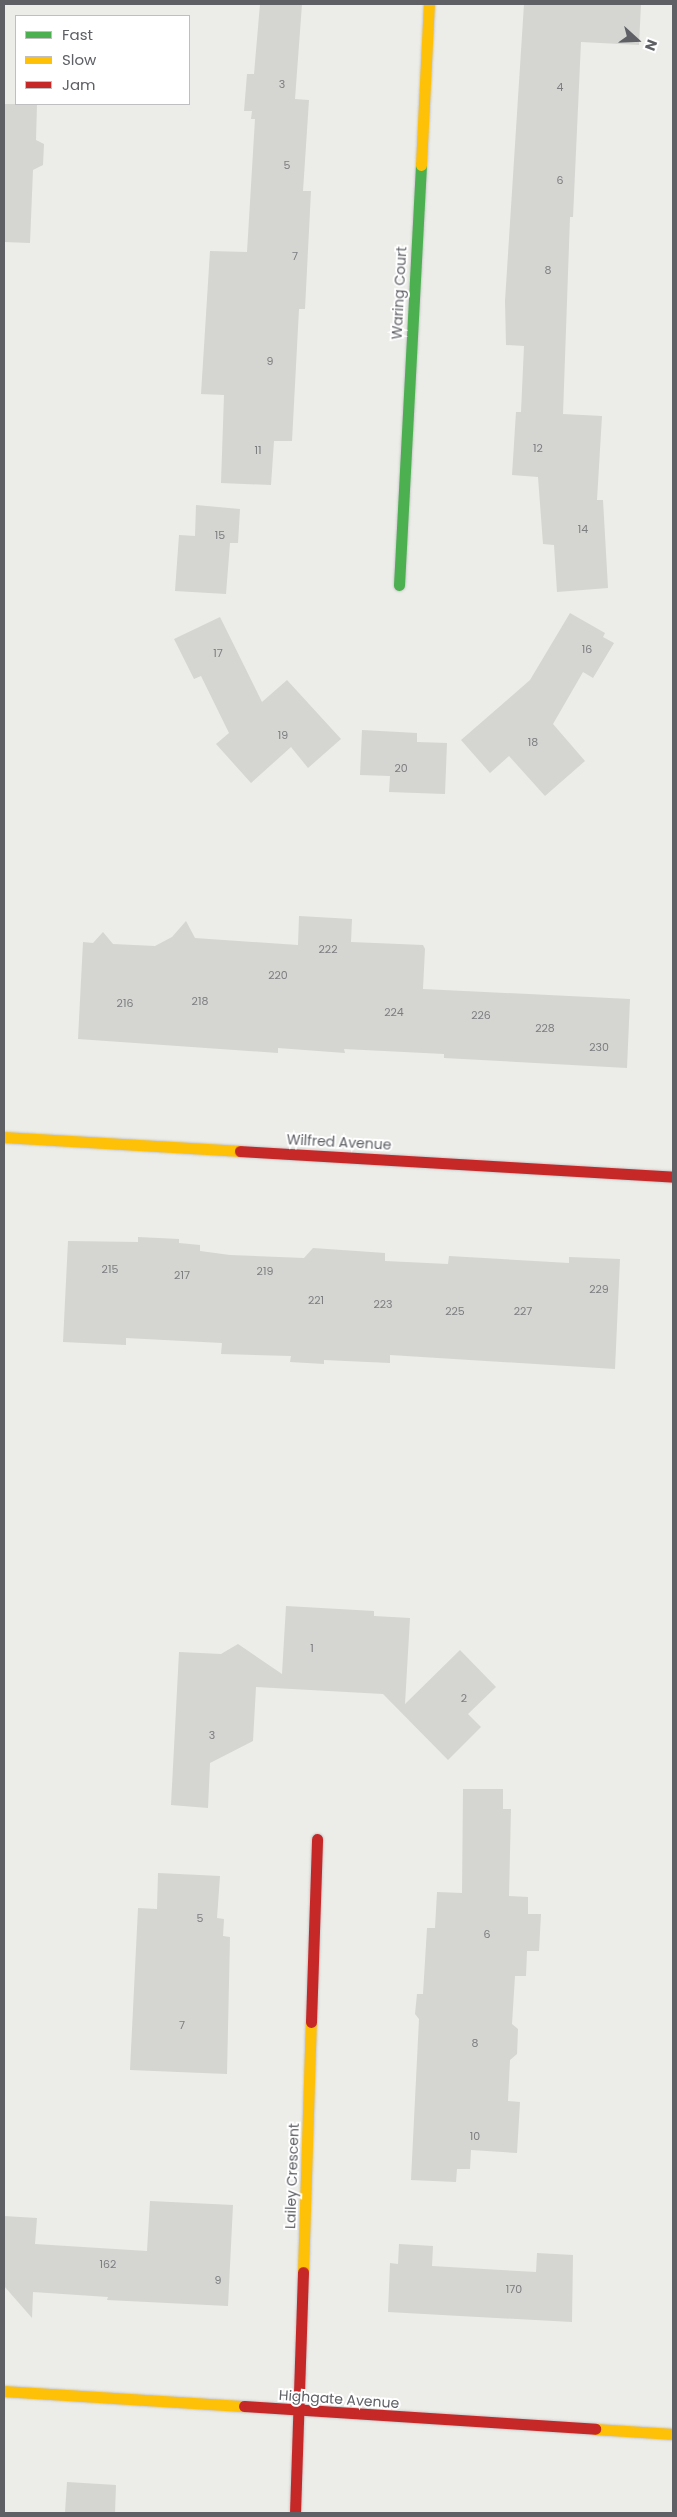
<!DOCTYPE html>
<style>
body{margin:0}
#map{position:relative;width:677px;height:2517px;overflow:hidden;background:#ecece8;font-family:Poppins,sans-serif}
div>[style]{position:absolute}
.building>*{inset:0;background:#d5d5d1}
.roads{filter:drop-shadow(0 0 1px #c8c8c9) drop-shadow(0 0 1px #c8c8c9)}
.fast>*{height:11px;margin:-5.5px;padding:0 5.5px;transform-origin:5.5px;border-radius:5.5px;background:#4caf50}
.slow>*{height:11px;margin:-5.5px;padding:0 5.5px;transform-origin:5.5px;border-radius:5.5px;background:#ffc107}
.jam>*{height:11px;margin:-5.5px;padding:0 5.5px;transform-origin:5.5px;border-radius:5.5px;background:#c62828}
span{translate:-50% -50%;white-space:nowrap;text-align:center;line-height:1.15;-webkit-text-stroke:4px #fff;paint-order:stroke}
.number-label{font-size:11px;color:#7c7e80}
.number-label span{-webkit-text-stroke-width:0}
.street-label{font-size:14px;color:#5e6065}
.frame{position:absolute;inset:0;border:5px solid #5e6065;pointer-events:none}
.legend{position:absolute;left:15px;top:15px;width:175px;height:90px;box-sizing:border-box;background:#fff;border:1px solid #bfbfc1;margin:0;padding:6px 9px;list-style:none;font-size:15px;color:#5e6065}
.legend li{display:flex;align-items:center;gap:10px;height:25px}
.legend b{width:25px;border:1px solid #bfbfc1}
.north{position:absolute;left:612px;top:15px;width:50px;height:50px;-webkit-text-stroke:4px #fff;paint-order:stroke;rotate:110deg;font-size:14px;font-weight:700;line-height:20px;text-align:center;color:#5e6065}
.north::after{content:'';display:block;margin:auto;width:18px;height:22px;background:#5e6065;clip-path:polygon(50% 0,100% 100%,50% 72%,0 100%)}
</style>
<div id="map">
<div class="building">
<div style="clip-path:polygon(260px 4px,302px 4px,295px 99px,309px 100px,303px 191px,311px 191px,305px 309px,299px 309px,292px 441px,274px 441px,271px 485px,221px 483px,224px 395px,201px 394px,210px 251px,247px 252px,255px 119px,251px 119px,252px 111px,244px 111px,247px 74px,254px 74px)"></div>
<div style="clip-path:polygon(524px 4px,641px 4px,639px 45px,581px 42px,573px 217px,570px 217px,563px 414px,602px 416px,597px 500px,603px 500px,608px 588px,557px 592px,554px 545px,543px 544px,538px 477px,512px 475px,516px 412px,521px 412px,524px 346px,506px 345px,505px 301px)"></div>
<div style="clip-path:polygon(4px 104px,37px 104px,36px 140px,44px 144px,43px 165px,33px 170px,30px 243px,4px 242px)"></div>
<div style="clip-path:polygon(196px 505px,240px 509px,238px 543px,230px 543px,226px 594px,175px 591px,179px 535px,195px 536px)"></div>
<div style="clip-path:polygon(570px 613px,605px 633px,603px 637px,614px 643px,593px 678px,583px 672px,553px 724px,585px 761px,545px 796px,509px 756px,490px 773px,461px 740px,530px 680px)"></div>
<div style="clip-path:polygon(220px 617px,262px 702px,287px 680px,341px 739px,308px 768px,291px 747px,251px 783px,216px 744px,229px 733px,201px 676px,194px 679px,174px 639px)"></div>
<div style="clip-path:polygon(362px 730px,417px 733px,417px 742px,447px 743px,445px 794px,389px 792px,390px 776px,360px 775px)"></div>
<div style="clip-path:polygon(299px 916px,352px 919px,351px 942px,423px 945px,425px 949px,423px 989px,630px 999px,627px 1068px,444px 1058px,444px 1054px,344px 1049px,345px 1053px,278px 1048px,278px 1053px,78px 1039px,83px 942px,93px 943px,103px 932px,113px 944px,155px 946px,172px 937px,186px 921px,195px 938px,298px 945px)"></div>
<div style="clip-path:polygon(138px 1237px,179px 1239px,179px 1243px,200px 1245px,200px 1251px,230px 1255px,304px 1258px,313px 1248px,385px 1253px,385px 1261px,448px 1264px,449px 1256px,569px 1263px,569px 1257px,620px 1259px,615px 1369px,390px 1355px,390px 1363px,324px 1360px,324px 1364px,290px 1362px,291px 1356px,221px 1354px,222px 1343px,126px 1338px,126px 1345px,63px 1342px,68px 1241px,138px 1242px)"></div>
<div style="clip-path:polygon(286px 1606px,374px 1611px,374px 1616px,410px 1618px,405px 1704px,460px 1650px,496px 1687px,468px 1714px,481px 1727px,448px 1760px,383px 1694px,256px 1687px,253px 1741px,210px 1763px,208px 1808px,171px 1805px,179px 1652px,221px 1654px,238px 1644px,282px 1674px)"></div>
<div style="clip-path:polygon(463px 1789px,503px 1789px,503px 1809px,511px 1809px,509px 1896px,528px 1897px,528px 1914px,541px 1914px,539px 1951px,527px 1951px,526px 1976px,515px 1976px,512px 2024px,518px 2029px,517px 2054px,510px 2060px,508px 2101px,520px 2102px,517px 2153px,471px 2150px,470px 2169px,457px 2169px,456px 2182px,411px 2180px,419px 2019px,415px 2014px,417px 1994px,423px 1994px,427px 1928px,435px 1928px,437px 1892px,462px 1893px)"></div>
<div style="clip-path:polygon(158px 1873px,220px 1876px,217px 1918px,224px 1919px,223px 1936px,230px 1937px,227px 2074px,130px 2070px,138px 1908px,157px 1909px)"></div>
<div style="clip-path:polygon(150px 2201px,233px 2205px,228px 2306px,107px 2300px,108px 2297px,33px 2292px,32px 2318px,4px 2286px,4px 2216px,37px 2218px,35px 2244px,147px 2251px)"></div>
<div style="clip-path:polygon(399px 2244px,433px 2246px,432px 2266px,536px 2272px,537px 2253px,573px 2255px,572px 2322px,388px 2312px,390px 2263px,398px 2264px)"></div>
<div style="clip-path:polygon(67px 2482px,116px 2485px,115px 2513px,65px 2513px)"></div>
</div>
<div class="roads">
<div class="fast">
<div style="left:399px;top:585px;width:421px;rotate:-87deg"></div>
</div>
<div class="slow">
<div style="left:421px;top:165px;width:161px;rotate:-87.2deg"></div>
<div style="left:4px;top:1137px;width:236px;rotate:3.4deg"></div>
<div style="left:303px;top:2272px;width:250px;rotate:-88.2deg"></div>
<div style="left:4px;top:2391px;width:240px;rotate:3.6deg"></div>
<div style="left:595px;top:2429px;width:78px;rotate:3.7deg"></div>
</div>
<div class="jam">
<div style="left:240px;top:1151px;width:434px;rotate:3.4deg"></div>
<div style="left:311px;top:2022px;width:183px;rotate:-88.1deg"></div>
<div style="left:244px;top:2406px;width:352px;rotate:3.7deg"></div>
<div style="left:295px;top:2513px;width:241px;rotate:-88.1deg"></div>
</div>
</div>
<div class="number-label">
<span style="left:282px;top:84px">3</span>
<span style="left:560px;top:87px">4</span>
<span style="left:287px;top:165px">5</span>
<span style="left:560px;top:180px">6</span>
<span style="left:295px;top:256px">7</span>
<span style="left:548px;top:270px">8</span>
<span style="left:270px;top:361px">9</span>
<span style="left:538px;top:448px">12</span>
<span style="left:258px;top:450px">11</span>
<span style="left:583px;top:529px">14</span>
<span style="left:220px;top:535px">15</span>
<span style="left:587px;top:649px">16</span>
<span style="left:218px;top:653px">17</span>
<span style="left:283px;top:735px">19</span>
<span style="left:533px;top:742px">18</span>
<span style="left:401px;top:768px">20</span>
<span style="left:328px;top:949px">222</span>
<span style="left:278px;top:975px">220</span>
<span style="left:200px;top:1001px">218</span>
<span style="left:125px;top:1003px">216</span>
<span style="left:394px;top:1012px">224</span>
<span style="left:481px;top:1015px">226</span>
<span style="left:545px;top:1028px">228</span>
<span style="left:599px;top:1047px">230</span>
<span style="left:110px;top:1269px">215</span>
<span style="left:265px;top:1271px">219</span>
<span style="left:182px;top:1275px">217</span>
<span style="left:599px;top:1289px">229</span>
<span style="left:316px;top:1300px">221</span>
<span style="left:383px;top:1304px">223</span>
<span style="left:455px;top:1311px">225</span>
<span style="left:523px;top:1311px">227</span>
<span style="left:312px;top:1648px">1</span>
<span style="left:464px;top:1698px">2</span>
<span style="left:212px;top:1735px">3</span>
<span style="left:200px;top:1918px">5</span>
<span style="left:487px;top:1934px">6</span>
<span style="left:182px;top:2025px">7</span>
<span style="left:475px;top:2043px">8</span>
<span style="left:475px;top:2136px">10</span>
<span style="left:108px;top:2264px">162</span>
<span style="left:218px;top:2280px">9</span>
<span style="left:514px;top:2289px">170</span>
</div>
<div class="street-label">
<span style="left:399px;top:293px;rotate:-87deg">Waring Court</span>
<span style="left:339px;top:1142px;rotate:3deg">Wilfred Avenue</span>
<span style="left:292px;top:2176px;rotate:-88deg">Lailey Crescent</span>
<span style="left:339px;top:2399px;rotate:4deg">Highgate Avenue</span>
</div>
<div class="frame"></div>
<ul class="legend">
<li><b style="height:6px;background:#4caf50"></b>Fast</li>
<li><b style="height:6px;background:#ffc107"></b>Slow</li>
<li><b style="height:6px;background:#c62828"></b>Jam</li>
</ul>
<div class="north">N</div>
</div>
